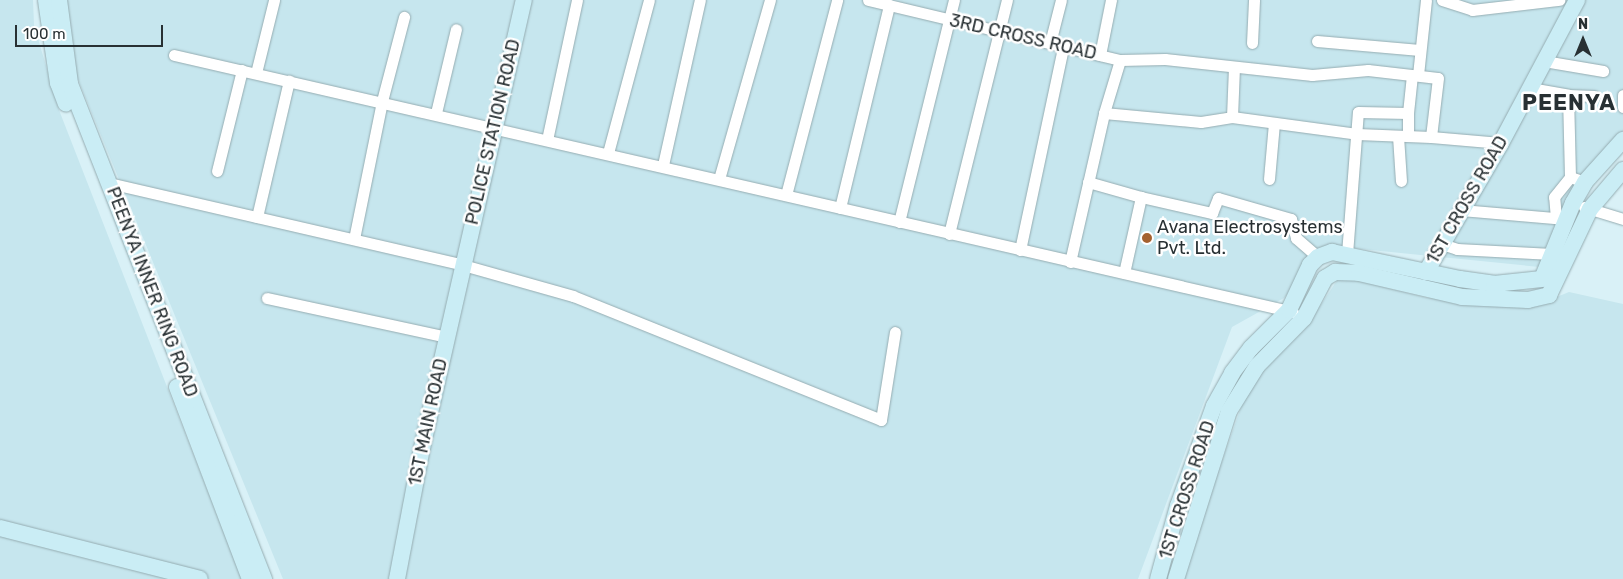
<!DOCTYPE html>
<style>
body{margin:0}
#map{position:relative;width:1623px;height:579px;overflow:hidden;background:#d9f1f7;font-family:Rubik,sans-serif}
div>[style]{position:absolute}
.built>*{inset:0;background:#c6e6ee}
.roads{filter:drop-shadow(0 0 1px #95acb1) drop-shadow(0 0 1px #95acb1)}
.street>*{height:11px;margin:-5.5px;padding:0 5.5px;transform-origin:5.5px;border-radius:5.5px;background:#fff}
.secondary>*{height:16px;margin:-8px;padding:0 8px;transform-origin:8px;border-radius:8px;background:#caedf5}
.dots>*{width:14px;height:14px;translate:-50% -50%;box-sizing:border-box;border:2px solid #fff;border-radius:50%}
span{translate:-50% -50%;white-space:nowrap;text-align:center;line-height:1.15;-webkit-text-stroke:5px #fff;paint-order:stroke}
.street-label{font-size:18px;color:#283033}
.poi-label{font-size:18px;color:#283033}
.left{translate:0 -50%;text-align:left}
.district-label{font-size:22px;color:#283033;font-weight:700;letter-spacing:1px}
.north{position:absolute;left:1558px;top:15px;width:50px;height:50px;-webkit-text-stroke:4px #fff;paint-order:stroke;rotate:0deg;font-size:14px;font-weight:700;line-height:20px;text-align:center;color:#283033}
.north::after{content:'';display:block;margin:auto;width:18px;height:22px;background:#283033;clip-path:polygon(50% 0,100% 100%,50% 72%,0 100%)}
.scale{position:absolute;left:15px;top:25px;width:148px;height:22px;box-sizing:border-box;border:2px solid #283033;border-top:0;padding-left:6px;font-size:15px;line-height:18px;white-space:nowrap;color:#283033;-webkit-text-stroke:4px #fff;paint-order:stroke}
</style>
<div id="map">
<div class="built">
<div style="clip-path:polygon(0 0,33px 0,34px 25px,59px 110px,242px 579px,0 579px)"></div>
<div style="clip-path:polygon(67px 0,1623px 0,1623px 135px,1584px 174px,1550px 268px,1331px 246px,1284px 298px,1232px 327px,1138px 579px,283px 579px,68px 55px)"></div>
<div style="clip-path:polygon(1340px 276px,1427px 298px,1542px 303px,1569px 292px,1623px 304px,1623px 579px,1180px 579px,1249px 385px,1304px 330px)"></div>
</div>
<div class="roads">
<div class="street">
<div style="left:868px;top:0;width:259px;rotate:13.4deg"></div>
<div style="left:1120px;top:60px;width:45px;rotate:-1.3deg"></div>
<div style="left:1165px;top:59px;width:148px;rotate:6.2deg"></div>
<div style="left:1312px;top:75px;width:56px;rotate:-5.1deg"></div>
<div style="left:1368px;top:70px;width:70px;rotate:6.5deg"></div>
<div style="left:1438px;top:78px;width:59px;rotate:96.8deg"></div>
<div style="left:1431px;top:137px;width:70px;rotate:4.9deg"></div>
<div style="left:1442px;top:0;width:32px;rotate:18deg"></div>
<div style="left:1472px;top:10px;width:88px;rotate:-6.6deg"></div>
<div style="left:1317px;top:41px;width:103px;rotate:5deg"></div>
<div style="left:1050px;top:43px;width:44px;rotate:-75.7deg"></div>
<div style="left:1252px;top:43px;width:43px;rotate:-87.3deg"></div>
<div style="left:174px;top:55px;width:1148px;rotate:12.93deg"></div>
<div style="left:1100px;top:55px;width:56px;rotate:-78.7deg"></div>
<div style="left:1544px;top:61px;width:60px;rotate:9.6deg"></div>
<div style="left:256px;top:73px;width:75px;rotate:-76.1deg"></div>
<div style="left:1418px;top:75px;width:75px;rotate:-83.9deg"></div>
<div style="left:1530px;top:88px;width:39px;rotate:10deg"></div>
<div style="left:1568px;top:95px;width:82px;rotate:88.6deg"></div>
<div style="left:1570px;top:177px;width:16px;rotate:18deg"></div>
<div style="left:1568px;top:95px;width:26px;rotate:2deg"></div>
<div style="left:1623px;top:95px;width:12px;rotate:90deg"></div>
<div style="left:436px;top:113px;width:86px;rotate:-76.6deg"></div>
<div style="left:1104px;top:113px;width:97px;rotate:5.3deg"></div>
<div style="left:1201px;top:122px;width:31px;rotate:-9deg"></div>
<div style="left:1232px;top:117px;width:126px;rotate:7.7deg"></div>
<div style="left:1357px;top:134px;width:74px;rotate:2.3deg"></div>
<div style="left:1408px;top:113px;width:38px;rotate:-84deg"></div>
<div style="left:1232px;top:117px;width:50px;rotate:-87.7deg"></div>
<div style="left:1398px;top:136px;width:45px;rotate:86.2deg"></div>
<div style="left:547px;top:140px;width:143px;rotate:-77.9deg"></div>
<div style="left:608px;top:153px;width:158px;rotate:-75deg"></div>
<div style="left:663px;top:165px;width:169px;rotate:-77.4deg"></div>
<div style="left:217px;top:171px;width:104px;rotate:-76.1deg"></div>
<div style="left:719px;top:179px;width:186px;rotate:-74.1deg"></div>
<div style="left:1269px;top:179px;width:56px;rotate:-84.9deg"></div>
<div style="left:1088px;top:182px;width:55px;rotate:15.8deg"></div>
<div style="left:109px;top:183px;width:363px;rotate:13deg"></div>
<div style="left:463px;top:265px;width:114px;rotate:15.7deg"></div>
<div style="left:573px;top:296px;width:332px;rotate:21.9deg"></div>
<div style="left:881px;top:420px;width:89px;rotate:-81deg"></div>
<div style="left:786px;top:195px;width:202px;rotate:-75.3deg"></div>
<div style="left:1584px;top:207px;width:41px;rotate:17.1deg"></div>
<div style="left:840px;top:208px;width:209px;rotate:-76.4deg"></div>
<div style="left:1461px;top:210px;width:105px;rotate:4.9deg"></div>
<div style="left:257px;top:217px;width:140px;rotate:-76.8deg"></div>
<div style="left:1556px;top:218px;width:21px;rotate:-95deg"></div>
<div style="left:1554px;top:197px;width:26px;rotate:-51deg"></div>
<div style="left:899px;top:222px;width:229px;rotate:-76.1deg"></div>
<div style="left:949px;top:234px;width:241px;rotate:-76.1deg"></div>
<div style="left:354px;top:239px;width:141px;rotate:-78.5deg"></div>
<div style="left:382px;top:101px;width:87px;rotate:-75.3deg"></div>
<div style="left:1442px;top:244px;width:16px;rotate:18deg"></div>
<div style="left:1457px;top:249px;width:95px;rotate:3deg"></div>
<div style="left:1020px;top:250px;width:208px;rotate:-78deg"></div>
<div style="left:1347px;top:254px;width:142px;rotate:-85.6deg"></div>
<div style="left:1358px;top:112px;width:50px;rotate:1.1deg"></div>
<div style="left:1408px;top:113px;width:23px;rotate:90deg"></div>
<div style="left:1070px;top:262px;width:153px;rotate:-77.1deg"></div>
<div style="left:1104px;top:113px;width:55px;rotate:-73.2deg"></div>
<div style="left:1124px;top:273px;width:78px;rotate:-77.4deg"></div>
<div style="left:1141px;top:197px;width:73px;rotate:12.7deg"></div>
<div style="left:1212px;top:213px;width:16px;rotate:-68deg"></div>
<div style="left:1218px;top:198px;width:76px;rotate:16deg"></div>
<div style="left:1291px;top:219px;width:20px;rotate:75deg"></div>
<div style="left:1296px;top:238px;width:29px;rotate:41deg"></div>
<div style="left:267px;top:298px;width:184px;rotate:12.2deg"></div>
</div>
<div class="secondary">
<div style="left:46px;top:0;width:84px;rotate:81.8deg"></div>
<div style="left:58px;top:83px;width:22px;rotate:69deg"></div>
<div style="left:59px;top:0;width:85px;rotate:82.5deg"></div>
<div style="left:70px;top:84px;width:532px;rotate:68.6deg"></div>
<div style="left:1426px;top:272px;width:149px;rotate:-59.8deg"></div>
<div style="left:1501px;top:143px;width:162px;rotate:-62deg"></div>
<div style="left:177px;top:387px;width:205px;rotate:69.2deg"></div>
<div style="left:0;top:528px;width:206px;rotate:14.3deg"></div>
<div style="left:397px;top:579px;width:133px;rotate:-79.2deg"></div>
<div style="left:422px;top:448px;width:459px;rotate:-77.2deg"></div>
<div style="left:1158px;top:579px;width:76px;rotate:-74.7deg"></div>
<div style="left:1178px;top:506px;width:106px;rotate:-70.2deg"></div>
<div style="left:1214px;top:406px;width:38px;rotate:-61deg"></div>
<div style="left:1232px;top:373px;width:31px;rotate:-53deg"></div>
<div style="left:1251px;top:348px;width:54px;rotate:-45deg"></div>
<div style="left:1289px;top:310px;width:50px;rotate:-65deg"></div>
<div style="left:1310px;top:265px;width:11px;rotate:-45deg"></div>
<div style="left:1318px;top:257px;width:15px;rotate:-20deg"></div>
<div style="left:1332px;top:252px;width:131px;rotate:11.9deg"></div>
<div style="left:1460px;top:279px;width:34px;rotate:8deg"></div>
<div style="left:1494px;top:284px;width:48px;rotate:-5.9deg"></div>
<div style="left:1542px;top:279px;width:82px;rotate:-67.8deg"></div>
<div style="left:1573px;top:203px;width:24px;rotate:-60deg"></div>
<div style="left:1585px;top:182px;width:57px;rotate:-47.9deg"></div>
<div style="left:1176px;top:579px;width:176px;rotate:-72.5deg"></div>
<div style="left:1229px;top:411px;width:53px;rotate:-58.1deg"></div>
<div style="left:1257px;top:366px;width:67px;rotate:-45.6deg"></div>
<div style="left:1304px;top:318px;width:45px;rotate:-62.3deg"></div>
<div style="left:1325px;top:278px;width:12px;rotate:-31deg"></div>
<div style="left:1335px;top:272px;width:24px;rotate:2deg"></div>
<div style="left:1359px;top:273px;width:106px;rotate:13.1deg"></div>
<div style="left:1462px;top:297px;width:66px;rotate:2.6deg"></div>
<div style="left:1528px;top:300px;width:22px;rotate:-13deg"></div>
<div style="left:1549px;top:295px;width:95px;rotate:-64.5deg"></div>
<div style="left:1590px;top:209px;width:51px;rotate:-49.8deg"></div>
</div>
</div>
<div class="dots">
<div style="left:1147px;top:238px;background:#a4612f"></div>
</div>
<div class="street-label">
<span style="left:1023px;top:37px;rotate:13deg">3RD CROSS ROAD</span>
<span style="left:493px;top:132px;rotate:-77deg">POLICE STATION ROAD</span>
<span style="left:1467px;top:200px;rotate:-60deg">1ST CROSS ROAD</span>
<span style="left:152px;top:292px;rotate:69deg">PEENYA INNER RING ROAD</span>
<span style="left:428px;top:422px;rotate:-78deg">1ST MAIN ROAD</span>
<span style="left:1187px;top:490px;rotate:-72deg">1ST CROSS ROAD</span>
</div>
<div class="poi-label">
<span class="left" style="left:1157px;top:238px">Avana Electrosystems<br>Pvt. Ltd.</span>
</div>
<div class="district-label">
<span style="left:1569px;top:103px">PEENYA</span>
</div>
<div class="north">N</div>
<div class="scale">100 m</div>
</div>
